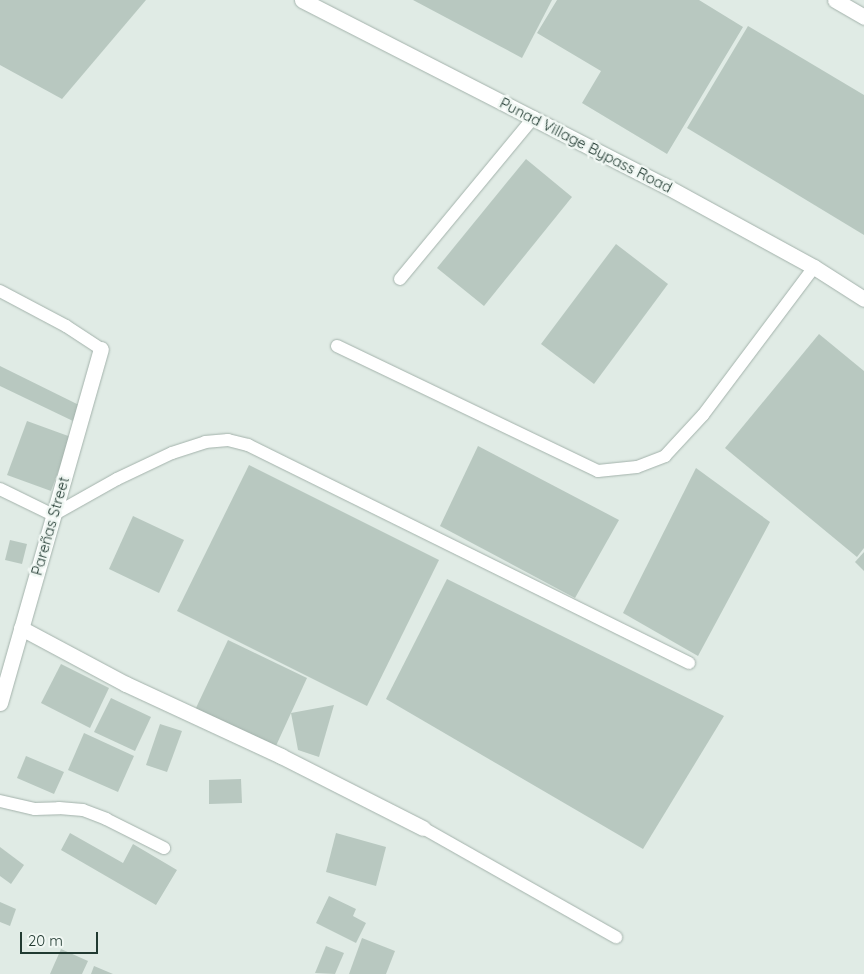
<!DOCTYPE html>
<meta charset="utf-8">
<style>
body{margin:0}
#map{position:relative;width:864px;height:974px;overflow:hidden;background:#e0ebe5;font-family:Quicksand,sans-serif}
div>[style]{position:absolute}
.building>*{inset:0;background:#b8c8c0}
.roads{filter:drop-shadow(0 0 1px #a3b2ab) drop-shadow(0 0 1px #a3b2ab)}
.lane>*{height:12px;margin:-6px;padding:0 6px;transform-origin:6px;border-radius:6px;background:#fff}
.street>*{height:15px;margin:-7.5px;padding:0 7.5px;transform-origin:7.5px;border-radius:7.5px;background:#fff}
.secondary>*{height:15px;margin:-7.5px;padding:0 7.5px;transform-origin:7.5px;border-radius:7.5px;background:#fff}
span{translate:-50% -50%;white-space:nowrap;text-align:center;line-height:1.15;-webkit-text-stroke:5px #f0f7f3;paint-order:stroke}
.street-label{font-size:15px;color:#213a31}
.scale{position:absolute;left:20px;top:932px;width:78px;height:22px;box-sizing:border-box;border:2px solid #213a31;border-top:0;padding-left:6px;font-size:15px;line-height:18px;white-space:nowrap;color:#213a31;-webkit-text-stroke:4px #f0f7f3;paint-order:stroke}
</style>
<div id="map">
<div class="building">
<div style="clip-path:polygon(0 0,146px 0,62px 99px,0 65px)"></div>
<div style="clip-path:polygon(413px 0,552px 0,522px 58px)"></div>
<div style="clip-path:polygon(557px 0,699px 0,743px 27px,667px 154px,582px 103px,601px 71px,537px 33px)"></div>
<div style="clip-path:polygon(748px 26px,864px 95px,864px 235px,687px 128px)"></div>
<div style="clip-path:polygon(526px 159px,572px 197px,484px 306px,437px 268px)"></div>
<div style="clip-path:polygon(616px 244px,668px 284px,594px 384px,541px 344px)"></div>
<div style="clip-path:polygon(819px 334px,864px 371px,864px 548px,857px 557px,725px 448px)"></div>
<div style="clip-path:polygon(0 366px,81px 406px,73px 421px,0 386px)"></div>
<div style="clip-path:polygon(27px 421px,71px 437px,51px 491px,7px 475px)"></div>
<div style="clip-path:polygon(478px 446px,619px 520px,575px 598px,440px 526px)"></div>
<div style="clip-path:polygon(249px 465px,439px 560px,367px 706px,177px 611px)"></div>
<div style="clip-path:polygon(696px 468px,770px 522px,698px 656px,623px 613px)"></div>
<div style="clip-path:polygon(133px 516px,184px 540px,159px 593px,109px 569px)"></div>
<div style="clip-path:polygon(10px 540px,27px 544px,22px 564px,5px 560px)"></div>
<div style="clip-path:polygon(864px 552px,864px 571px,855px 562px)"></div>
<div style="clip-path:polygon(447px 579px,724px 716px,643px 849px,386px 699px)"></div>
<div style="clip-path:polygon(228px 640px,307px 678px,275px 748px,195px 710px)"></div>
<div style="clip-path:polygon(61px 664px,109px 688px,90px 728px,41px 703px)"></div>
<div style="clip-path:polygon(111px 698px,151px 717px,135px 751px,94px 732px)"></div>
<div style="clip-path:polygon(334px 705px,319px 757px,298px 750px,291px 713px)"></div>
<div style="clip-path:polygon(160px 724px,182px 731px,167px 772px,146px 765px)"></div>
<div style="clip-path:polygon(84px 733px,134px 756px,118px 792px,68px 770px)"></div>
<div style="clip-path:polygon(26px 756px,64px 772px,54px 794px,17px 778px)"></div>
<div style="clip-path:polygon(241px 779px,242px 803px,209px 804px,209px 780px)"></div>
<div style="clip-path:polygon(70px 833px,123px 863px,133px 844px,177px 870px,156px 905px,61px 850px)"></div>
<div style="clip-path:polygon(336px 833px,386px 847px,376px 886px,326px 872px)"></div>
<div style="clip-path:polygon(0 847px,24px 865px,11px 884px,0 876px)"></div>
<div style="clip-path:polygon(329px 896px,356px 909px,353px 916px,366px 923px,356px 943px,316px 923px)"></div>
<div style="clip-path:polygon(0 902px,16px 909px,10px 926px,0 922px)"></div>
<div style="clip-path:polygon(362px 938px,395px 951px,386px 974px,349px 974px)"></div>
<div style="clip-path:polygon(326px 946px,344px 953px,335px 974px,315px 973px)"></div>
<div style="clip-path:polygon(61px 949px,88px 961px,82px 974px,50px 974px)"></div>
<div style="clip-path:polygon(94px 966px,113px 974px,91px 974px)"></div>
</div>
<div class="roads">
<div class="lane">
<div style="left:400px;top:279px;width:210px;rotate:-50.4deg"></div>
<div style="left:0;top:291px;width:75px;rotate:27.9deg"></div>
<div style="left:66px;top:326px;width:42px;rotate:33.3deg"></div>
<div style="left:337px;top:346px;width:289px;rotate:25.6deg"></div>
<div style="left:598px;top:471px;width:39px;rotate:-6deg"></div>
<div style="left:637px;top:467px;width:30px;rotate:-21deg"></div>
<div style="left:665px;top:456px;width:56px;rotate:-47.2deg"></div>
<div style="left:703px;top:415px;width:185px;rotate:-53.1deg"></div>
<div style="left:0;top:489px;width:59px;rotate:26.1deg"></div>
<div style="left:53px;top:515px;width:73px;rotate:-29.4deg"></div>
<div style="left:117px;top:479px;width:61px;rotate:-25.3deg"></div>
<div style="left:172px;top:453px;width:35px;rotate:-18deg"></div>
<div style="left:205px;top:442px;width:23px;rotate:-5deg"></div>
<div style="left:228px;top:440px;width:21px;rotate:14deg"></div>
<div style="left:248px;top:445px;width:492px;rotate:26.3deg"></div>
<div style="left:0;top:801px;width:36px;rotate:13deg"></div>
<div style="left:35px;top:809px;width:24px;rotate:-2deg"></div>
<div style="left:59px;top:808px;width:24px;rotate:5deg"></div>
<div style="left:83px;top:810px;width:25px;rotate:21deg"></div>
<div style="left:106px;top:819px;width:65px;rotate:26.6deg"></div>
<div style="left:423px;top:828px;width:222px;rotate:29.5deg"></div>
</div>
<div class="street">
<div style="left:835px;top:0;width:34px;rotate:30deg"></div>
<div style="left:21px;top:628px;width:119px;rotate:28.1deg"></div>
<div style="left:126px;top:684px;width:171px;rotate:24.9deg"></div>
<div style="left:281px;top:756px;width:159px;rotate:26.9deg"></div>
<div style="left:0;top:703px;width:368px;rotate:-74.1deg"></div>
</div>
<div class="secondary">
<div style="left:302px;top:0;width:407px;rotate:27.1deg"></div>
<div style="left:664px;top:185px;width:171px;rotate:28.7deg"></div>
<div style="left:814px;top:267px;width:59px;rotate:32.6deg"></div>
</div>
</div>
<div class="street-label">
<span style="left:586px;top:145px;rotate:27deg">Punad Village Bypass Road</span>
<span style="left:50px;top:526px;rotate:-74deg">Pareñas Street</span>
</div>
<div class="scale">20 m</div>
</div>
